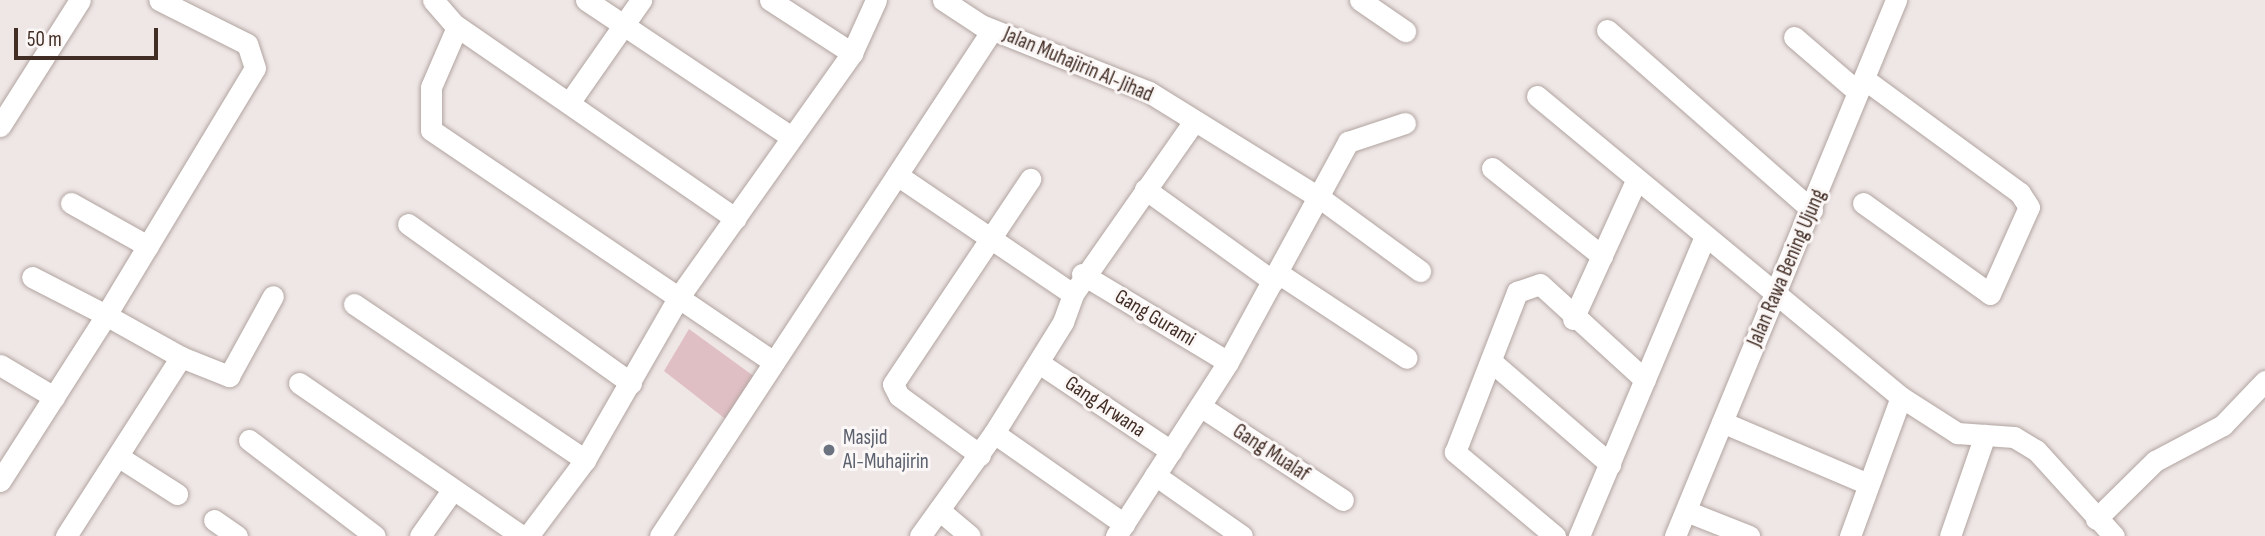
<!DOCTYPE html>
<style>
body{margin:0}
#map{position:relative;width:2265px;height:536px;overflow:hidden;background:#efe7e6;font-family:"Sofia Sans Condensed",sans-serif}
div>[style]{position:absolute}
.green>*{inset:0;background:#e0bfc4}
.roads{filter:drop-shadow(0 0 2px #b1a4a0) drop-shadow(0 0 2px #b1a4a0)}
.minor>*{height:21px;margin:-10.5px;padding:0 10.5px;transform-origin:10.5px;border-radius:10.5px;background:#fff}
.dots>*{width:19px;height:19px;translate:-50% -50%;box-sizing:border-box;border:4px solid #fbf7f7;border-radius:50%}
span{translate:-50% -50%;white-space:nowrap;text-align:center;line-height:1.15;-webkit-text-stroke:6px #fbf7f7;paint-order:stroke}
.street-label{font-size:21px;color:#422d24}
.worship-label{font-size:21px;color:#5b616d}
.left{translate:0 -50%;text-align:left}
.scale{position:absolute;left:14px;top:28px;width:144px;height:32px;box-sizing:border-box;border:4px solid #422d24;border-top:0;padding-left:9px;font-size:21px;line-height:24px;white-space:nowrap;color:#422d24;-webkit-text-stroke:5px #fbf7f7;paint-order:stroke}
</style>
<div id="map">
<div class="green">
<div style="clip-path:polygon(689px 329px,755px 377px,728px 421px,664px 371px)"></div>
</div>
<div class="roads">
<div class="minor">
<div style="left:433px;top:0;width:33px;rotate:49deg"></div>
<div style="left:455px;top:25px;width:341px;rotate:34.6deg"></div>
<div style="left:586px;top:0;width:245px;rotate:33.7deg"></div>
<div style="left:770px;top:0;width:98px;rotate:32.9deg"></div>
<div style="left:943px;top:0;width:45px;rotate:33.3deg"></div>
<div style="left:981px;top:25px;width:181px;rotate:21.7deg"></div>
<div style="left:1149px;top:92px;width:201px;rotate:31.8deg"></div>
<div style="left:1320px;top:198px;width:124px;rotate:36.1deg"></div>
<div style="left:1360px;top:0;width:55px;rotate:34.6deg"></div>
<div style="left:457px;top:27px;width:65px;rotate:113.4deg"></div>
<div style="left:431px;top:87px;width:43px;rotate:90deg"></div>
<div style="left:431px;top:130px;width:412px;rotate:34.1deg"></div>
<div style="left:1607px;top:30px;width:273px;rotate:41.3deg"></div>
<div style="left:1794px;top:37px;width:84px;rotate:40.7deg"></div>
<div style="left:1537px;top:96px;width:472px;rotate:39.6deg"></div>
<div style="left:1901px;top:397px;width:67px;rotate:32.7deg"></div>
<div style="left:1957px;top:433px;width:57px;rotate:4deg"></div>
<div style="left:2014px;top:437px;width:26px;rotate:31deg"></div>
<div style="left:2036px;top:450px;width:116px;rotate:47.8deg"></div>
<div style="left:569px;top:103px;width:126px;rotate:-55deg"></div>
<div style="left:0;top:126px;width:149px;rotate:-57.6deg"></div>
<div style="left:1492px;top:168px;width:141px;rotate:38.7deg"></div>
<div style="left:897px;top:175px;width:212px;rotate:34.1deg"></div>
<div style="left:1073px;top:294px;width:211px;rotate:-55deg"></div>
<div style="left:1145px;top:189px;width:158px;rotate:35.7deg"></div>
<div style="left:71px;top:203px;width:88px;rotate:29.2deg"></div>
<div style="left:1863px;top:203px;width:156px;rotate:35.6deg"></div>
<div style="left:1990px;top:294px;width:95px;rotate:-65.9deg"></div>
<div style="left:2029px;top:207px;width:17px;rotate:-123deg"></div>
<div style="left:2020px;top:193px;width:193px;rotate:-143.8deg"></div>
<div style="left:408px;top:224px;width:274px;rotate:35.5deg"></div>
<div style="left:1278px;top:273px;width:154px;rotate:33.4deg"></div>
<div style="left:1082px;top:274px;width:170px;rotate:31.1deg"></div>
<div style="left:354px;top:304px;width:279px;rotate:34deg"></div>
<div style="left:1573px;top:319px;width:152px;rotate:-65.5deg"></div>
<div style="left:181px;top:357px;width:52px;rotate:21.6deg"></div>
<div style="left:229px;top:376px;width:91px;rotate:-61.2deg"></div>
<div style="left:1039px;top:363px;width:159px;rotate:33.7deg"></div>
<div style="left:1493px;top:363px;width:155px;rotate:40.8deg"></div>
<div style="left:0;top:365px;width:63px;rotate:30.7deg"></div>
<div style="left:299px;top:383px;width:270px;rotate:34.5deg"></div>
<div style="left:1200px;top:406px;width:171px;rotate:33.3deg"></div>
<div style="left:1722px;top:422px;width:159px;rotate:23deg"></div>
<div style="left:994px;top:433px;width:131px;rotate:-58.1deg"></div>
<div style="left:1063px;top:322px;width:30px;rotate:-70deg"></div>
<div style="left:249px;top:440px;width:158px;rotate:37.3deg"></div>
<div style="left:980px;top:455px;width:100px;rotate:-143.9deg"></div>
<div style="left:899px;top:396px;width:13px;rotate:-117deg"></div>
<div style="left:893px;top:384px;width:247px;rotate:-56.2deg"></div>
<div style="left:119px;top:457px;width:69px;rotate:32.5deg"></div>
<div style="left:1155px;top:475px;width:106px;rotate:35deg"></div>
<div style="left:0;top:481px;width:197px;rotate:-57.4deg"></div>
<div style="left:106px;top:315px;width:83px;rotate:-152.8deg"></div>
<div style="left:939px;top:510px;width:40px;rotate:40deg"></div>
<div style="left:1686px;top:511px;width:68px;rotate:21.6deg"></div>
<div style="left:2096px;top:519px;width:83px;rotate:-44.5deg"></div>
<div style="left:2155px;top:461px;width:77px;rotate:-27.9deg"></div>
<div style="left:2223px;top:425px;width:61px;rotate:-46.3deg"></div>
<div style="left:214px;top:520px;width:28px;rotate:35deg"></div>
<div style="left:66px;top:536px;width:213px;rotate:-57.3deg"></div>
<div style="left:181px;top:357px;width:86px;rotate:-150.8deg"></div>
<div style="left:106px;top:315px;width:288px;rotate:-58.9deg"></div>
<div style="left:255px;top:68px;width:25px;rotate:-108deg"></div>
<div style="left:247px;top:44px;width:98px;rotate:-153.4deg"></div>
<div style="left:420px;top:536px;width:57px;rotate:-54.9deg"></div>
<div style="left:528px;top:536px;width:95px;rotate:-53.1deg"></div>
<div style="left:585px;top:460px;width:187px;rotate:-60.1deg"></div>
<div style="left:678px;top:298px;width:301px;rotate:-54.6deg"></div>
<div style="left:852px;top:53px;width:58px;rotate:-65.6deg"></div>
<div style="left:660px;top:536px;width:605px;rotate:-56.73deg"></div>
<div style="left:920px;top:536px;width:127px;rotate:-54.3deg"></div>
<div style="left:994px;top:433px;width:159px;rotate:35deg"></div>
<div style="left:1116px;top:536px;width:207px;rotate:-57.2deg"></div>
<div style="left:1228px;top:362px;width:251px;rotate:-61.4deg"></div>
<div style="left:1348px;top:142px;width:60px;rotate:-18.4deg"></div>
<div style="left:1555px;top:536px;width:131px;rotate:-140deg"></div>
<div style="left:1455px;top:452px;width:172px;rotate:-68.8deg"></div>
<div style="left:1517px;top:292px;width:24px;rotate:-19deg"></div>
<div style="left:1540px;top:284px;width:142px;rotate:42.4deg"></div>
<div style="left:1579px;top:536px;width:322px;rotate:-67.2deg"></div>
<div style="left:1675px;top:536px;width:580px;rotate:-67.59deg"></div>
<div style="left:1850px;top:536px;width:148px;rotate:-69.9deg"></div>
<div style="left:1950px;top:536px;width:107px;rotate:-70.9deg"></div>
</div>
</div>
<div class="dots">
<div style="left:829px;top:450px;background:#6b7280"></div>
</div>
<div class="street-label">
<span style="left:1078px;top:65px;rotate:23deg">Jalan Muhajirin Al-Jihad</span>
<span style="left:1787px;top:268px;rotate:-67deg">Jalan Rawa Bening Ujung</span>
<span style="left:1155px;top:318px;rotate:31deg">Gang Gurami</span>
<span style="left:1105px;top:407px;rotate:34deg">Gang Arwana</span>
<span style="left:1271px;top:453px;rotate:33deg">Gang Mualaf</span>
</div>
<div class="worship-label">
<span class="left" style="left:843px;top:450px">Masjid<br>Al-Muhajirin</span>
</div>
<div class="scale">50 m</div>
</div>
